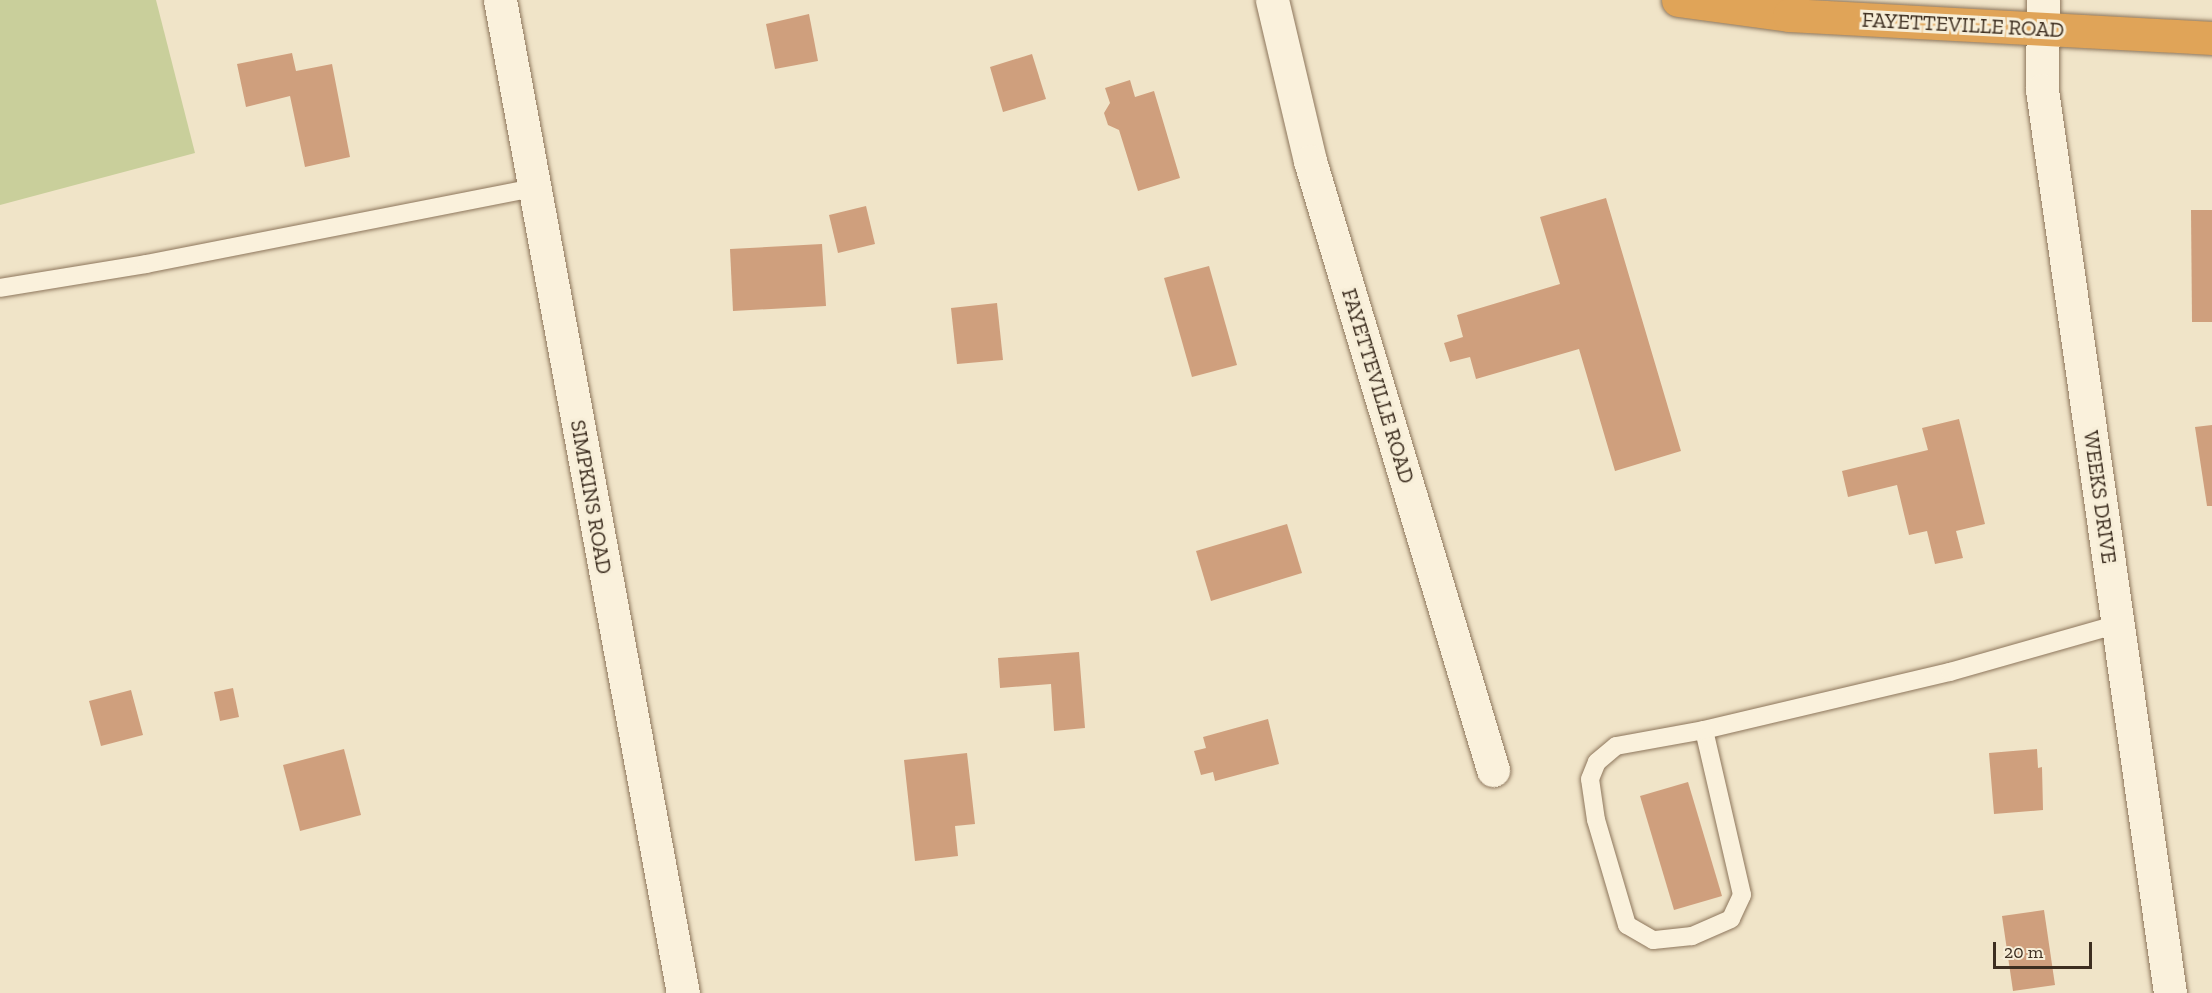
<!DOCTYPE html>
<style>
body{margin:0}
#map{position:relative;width:2212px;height:993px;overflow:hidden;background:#f0e4c8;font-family:"Zilla Slab",serif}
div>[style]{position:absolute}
.green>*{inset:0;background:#c9cf9b}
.building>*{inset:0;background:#cf9f7d}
.roads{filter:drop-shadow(0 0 2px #8d765c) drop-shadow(0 0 2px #8d765c)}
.lane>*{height:18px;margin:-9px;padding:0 9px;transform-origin:9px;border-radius:9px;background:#faf1dc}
.street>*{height:33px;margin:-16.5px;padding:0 16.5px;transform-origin:16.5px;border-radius:16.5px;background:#faf1dc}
.highway>*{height:33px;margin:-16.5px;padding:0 16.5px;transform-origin:16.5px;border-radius:16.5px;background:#e0a458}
span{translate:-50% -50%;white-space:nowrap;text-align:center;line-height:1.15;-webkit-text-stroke:6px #f7eed8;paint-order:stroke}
.street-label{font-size:21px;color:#3d2e20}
.scale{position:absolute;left:1993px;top:942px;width:99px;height:27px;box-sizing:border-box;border:3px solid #3d2e20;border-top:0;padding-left:8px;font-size:18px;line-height:21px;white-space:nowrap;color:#3d2e20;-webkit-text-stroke:4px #f7eed8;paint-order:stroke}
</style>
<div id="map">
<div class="green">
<div style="clip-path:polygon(0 0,156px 0,195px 153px,0 205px)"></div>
</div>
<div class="building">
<div style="clip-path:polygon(809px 14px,818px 61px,775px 69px,766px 24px)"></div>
<div style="clip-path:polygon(292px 53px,296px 71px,332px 64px,350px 157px,305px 167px,290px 96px,246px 107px,237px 64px)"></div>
<div style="clip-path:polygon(1032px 54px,1046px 99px,1003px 112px,990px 67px)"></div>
<div style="clip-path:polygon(1130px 80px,1135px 97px,1154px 91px,1180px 178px,1138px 191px,1119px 130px,1108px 125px,1104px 113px,1110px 103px,1105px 88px)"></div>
<div style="clip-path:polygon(1606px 198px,1681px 451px,1615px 471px,1579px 349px,1476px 379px,1470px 357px,1450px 362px,1444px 343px,1463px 337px,1457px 315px,1560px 284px,1540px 217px)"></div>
<div style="clip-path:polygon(866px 206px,875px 244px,838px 253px,829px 215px)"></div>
<div style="clip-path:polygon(2191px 210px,2212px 210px,2212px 322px,2192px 322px)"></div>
<div style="clip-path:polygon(822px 244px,826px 306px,733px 311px,730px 249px)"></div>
<div style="clip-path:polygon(1209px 266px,1237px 365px,1192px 377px,1164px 278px)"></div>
<div style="clip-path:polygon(997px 303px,1003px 360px,957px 364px,951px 308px)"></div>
<div style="clip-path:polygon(1959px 419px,1985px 524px,1956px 531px,1963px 558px,1935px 564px,1927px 531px,1909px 535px,1897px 485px,1848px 497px,1842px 471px,1928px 450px,1922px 428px)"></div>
<div style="clip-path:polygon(2212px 425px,2212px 506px,2207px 506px,2195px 427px)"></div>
<div style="clip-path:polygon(1287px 524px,1302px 573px,1211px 601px,1196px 551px)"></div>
<div style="clip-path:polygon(1079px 652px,1085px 728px,1054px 731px,1051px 684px,1000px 688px,998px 658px)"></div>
<div style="clip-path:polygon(233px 688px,239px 717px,220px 721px,214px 692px)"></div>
<div style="clip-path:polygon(131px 690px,143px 735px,101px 746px,89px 701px)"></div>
<div style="clip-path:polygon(1268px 719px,1279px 764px,1215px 781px,1213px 772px,1201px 775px,1194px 751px,1206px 748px,1203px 737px)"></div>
<div style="clip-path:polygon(344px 749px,361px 815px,300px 831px,283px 765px)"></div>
<div style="clip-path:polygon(2037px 749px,2038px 768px,2042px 767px,2043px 810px,1994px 814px,1989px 753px)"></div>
<div style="clip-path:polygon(967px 753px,975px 824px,955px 826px,958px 856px,915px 861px,904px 760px)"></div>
<div style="clip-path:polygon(1688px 782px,1722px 896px,1674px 910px,1640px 796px)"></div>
<div style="clip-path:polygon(2044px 910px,2055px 985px,2013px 991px,2002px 916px)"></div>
</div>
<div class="roads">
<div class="lane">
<div style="left:0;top:288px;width:148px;rotate:-9.3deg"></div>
<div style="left:146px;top:264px;width:395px;rotate:-11.1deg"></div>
<div style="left:1704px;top:730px;width:169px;rotate:77deg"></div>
<div style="left:1742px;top:895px;width:26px;rotate:115deg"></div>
<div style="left:1731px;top:919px;width:43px;rotate:156.4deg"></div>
<div style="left:1692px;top:936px;width:39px;rotate:174deg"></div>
<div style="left:1653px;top:940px;width:30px;rotate:-150deg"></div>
<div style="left:1627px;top:925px;width:109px;rotate:-106.4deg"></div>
<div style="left:1596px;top:820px;width:41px;rotate:-98.3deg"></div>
<div style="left:1590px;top:779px;width:18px;rotate:-68deg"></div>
<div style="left:1597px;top:762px;width:25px;rotate:-40deg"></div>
<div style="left:1616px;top:746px;width:89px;rotate:-10.3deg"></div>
<div style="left:1704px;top:730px;width:253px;rotate:-13.3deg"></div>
<div style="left:1950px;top:672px;width:175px;rotate:-15.9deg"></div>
</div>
<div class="street">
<div style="left:500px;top:0;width:1010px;rotate:79.56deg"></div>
<div style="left:1272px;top:0;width:165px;rotate:76.7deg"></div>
<div style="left:1310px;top:161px;width:636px;rotate:73.27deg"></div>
<div style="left:2043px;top:0;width:90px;rotate:90.6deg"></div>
<div style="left:2042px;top:90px;width:912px;rotate:81.93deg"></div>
</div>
<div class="highway">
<div style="left:1678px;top:0;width:112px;rotate:7.7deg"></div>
<div style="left:1789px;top:15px;width:424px;rotate:3.1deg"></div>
</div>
</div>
<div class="street-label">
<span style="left:1963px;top:25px;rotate:3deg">FAYETTEVILLE ROAD</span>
<span style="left:1378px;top:386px;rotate:73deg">FAYETTEVILLE ROAD</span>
<span style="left:591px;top:497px;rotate:80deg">SIMPKINS ROAD</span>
<span style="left:2100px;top:497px;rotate:82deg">WEEKS DRIVE</span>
</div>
<div class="scale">20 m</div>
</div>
